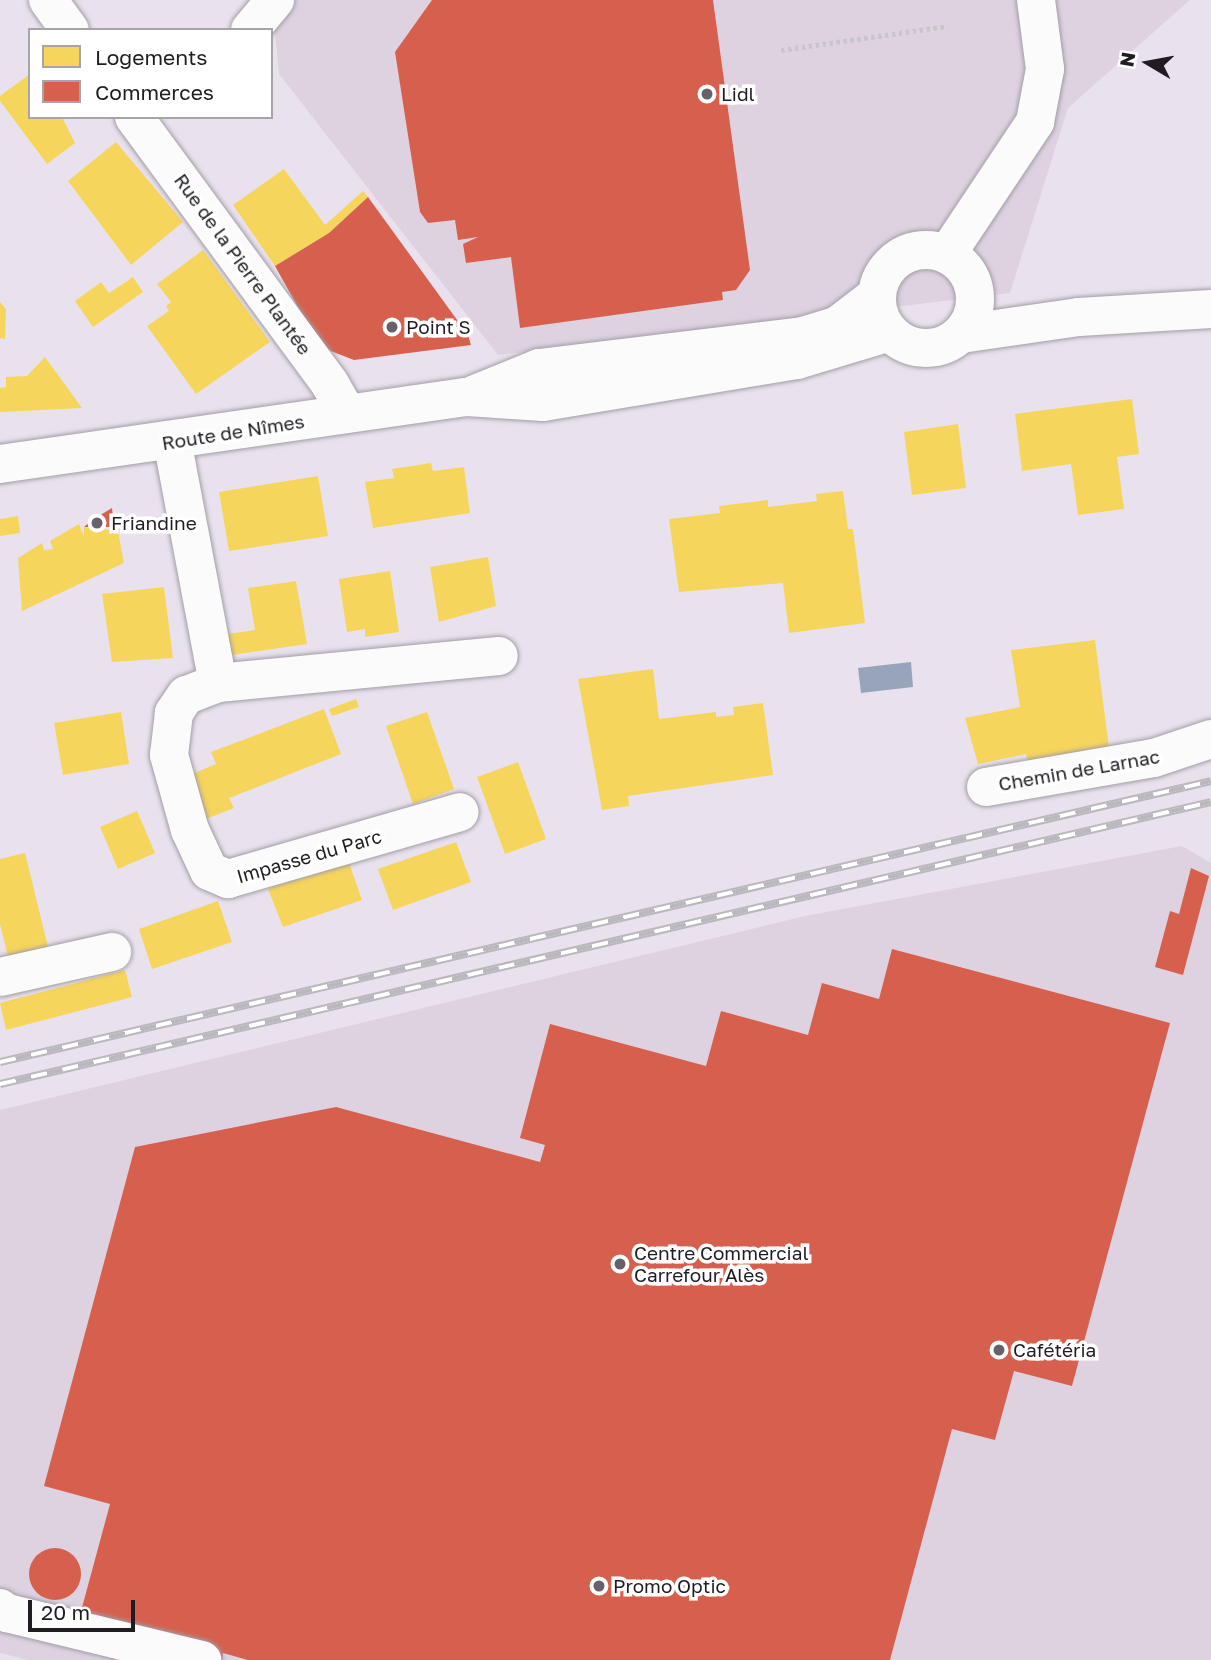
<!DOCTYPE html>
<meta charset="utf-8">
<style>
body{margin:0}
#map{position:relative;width:1211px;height:1660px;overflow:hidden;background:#e9e2ee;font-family:"Golos Text",sans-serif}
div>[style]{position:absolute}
.commercial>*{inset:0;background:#ded2e1}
.water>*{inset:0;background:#98a4ba}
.homes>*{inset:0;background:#f6d55c}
.shops>*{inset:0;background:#d6604d}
.round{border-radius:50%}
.path>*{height:4.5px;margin-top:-2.25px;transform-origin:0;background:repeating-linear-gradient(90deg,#c8c6ca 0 3.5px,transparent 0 7px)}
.roads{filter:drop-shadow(0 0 2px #a39da6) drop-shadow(0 0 2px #a39da6)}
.minor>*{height:38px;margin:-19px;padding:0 19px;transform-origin:19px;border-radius:19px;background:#fcfbfc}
.major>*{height:38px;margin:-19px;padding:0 19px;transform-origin:19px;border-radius:19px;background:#fcfbfc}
.major>.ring{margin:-19px;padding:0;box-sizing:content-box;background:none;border:38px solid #fcfbfc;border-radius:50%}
.rail>*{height:8px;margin-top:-4px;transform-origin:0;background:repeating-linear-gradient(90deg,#fff 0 16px,#bab8bc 0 32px);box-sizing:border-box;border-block:2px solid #bab8bc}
.dots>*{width:19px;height:19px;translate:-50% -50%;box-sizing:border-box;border:4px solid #fff;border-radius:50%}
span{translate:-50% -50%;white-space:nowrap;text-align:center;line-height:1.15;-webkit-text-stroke:7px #fff;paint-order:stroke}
.poi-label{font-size:19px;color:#211c24}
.left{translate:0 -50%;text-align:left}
.street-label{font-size:19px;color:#211c24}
.legend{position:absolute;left:28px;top:28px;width:245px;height:91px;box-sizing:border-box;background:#fff;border:2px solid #a6a4a7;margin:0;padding:9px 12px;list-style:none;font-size:21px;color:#211c24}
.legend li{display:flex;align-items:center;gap:14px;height:35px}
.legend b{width:35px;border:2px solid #a6a4a7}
.north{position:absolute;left:1113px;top:28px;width:70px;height:70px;-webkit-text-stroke:5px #fff;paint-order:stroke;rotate:280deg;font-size:19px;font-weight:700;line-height:28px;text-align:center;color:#211c24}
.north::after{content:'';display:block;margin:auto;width:24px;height:32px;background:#211c24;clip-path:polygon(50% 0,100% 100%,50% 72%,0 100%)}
.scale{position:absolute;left:28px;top:1600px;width:107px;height:32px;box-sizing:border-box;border:4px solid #211c24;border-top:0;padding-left:9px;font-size:21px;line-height:24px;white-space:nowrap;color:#211c24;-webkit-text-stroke:5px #fff;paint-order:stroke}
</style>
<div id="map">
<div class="commercial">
<div style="clip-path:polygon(272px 0,1190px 0,1068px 108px,1010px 293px,498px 355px,279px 74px)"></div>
<div style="clip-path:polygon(1182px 846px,1211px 863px,1211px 1660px,28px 1660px,0 1653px,0 1110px,805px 916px)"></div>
</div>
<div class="water">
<div style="clip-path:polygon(911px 662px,913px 687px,861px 693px,858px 668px)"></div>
</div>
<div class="homes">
<div style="clip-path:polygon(30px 74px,30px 117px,62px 117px,75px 143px,47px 164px,0 101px,0 96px)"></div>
<div style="clip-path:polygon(116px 142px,183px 222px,131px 265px,68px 181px)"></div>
<div style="clip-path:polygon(284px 169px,325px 225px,363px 191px,368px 197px,329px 233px,275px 266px,233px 205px)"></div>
<div style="clip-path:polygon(203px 250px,270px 342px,196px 394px,147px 326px,169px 311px,166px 306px,171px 302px,157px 284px)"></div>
<div style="clip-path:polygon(133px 277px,143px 292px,93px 327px,75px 301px,101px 282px,109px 293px)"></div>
<div style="clip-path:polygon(0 302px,6px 309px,5px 339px,0 338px)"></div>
<div style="clip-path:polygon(45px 357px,82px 408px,0 412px,0 388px,6px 387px,6px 377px,27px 376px)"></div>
<div style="clip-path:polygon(1132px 399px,1139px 454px,1117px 457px,1124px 509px,1078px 515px,1071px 464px,1022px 471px,1015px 414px)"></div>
<div style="clip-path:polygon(958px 424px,966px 488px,912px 495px,904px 432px)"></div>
<div style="clip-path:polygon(431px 463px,433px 471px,464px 467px,470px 513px,373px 528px,365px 482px,394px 478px,392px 469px)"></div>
<div style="clip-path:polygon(318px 476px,328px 536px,229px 551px,219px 492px)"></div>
<div style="clip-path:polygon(843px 491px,848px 529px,853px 529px,865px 623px,789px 633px,783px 583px,679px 592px,669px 519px,720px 513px,719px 506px,768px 500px,768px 507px,817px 501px,816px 494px)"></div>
<div style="clip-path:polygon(18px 516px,20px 533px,0 536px,0 519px)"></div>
<div style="clip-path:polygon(79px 524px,84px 537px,84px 527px,118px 531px,124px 563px,22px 611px,18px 558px,42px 543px,44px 550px,53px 549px,50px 541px)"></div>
<div style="clip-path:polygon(488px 557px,496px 606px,439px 622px,430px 567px)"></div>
<div style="clip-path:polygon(390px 571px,399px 632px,365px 637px,365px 629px,347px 632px,339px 579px)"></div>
<div style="clip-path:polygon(296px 581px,307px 644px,232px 655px,228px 634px,255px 630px,248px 588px)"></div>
<div style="clip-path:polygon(164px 587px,173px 658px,112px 662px,102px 594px)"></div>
<div style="clip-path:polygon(1095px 640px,1109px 748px,1028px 765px,1026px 754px,978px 764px,965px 718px,1020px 707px,1011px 650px)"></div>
<div style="clip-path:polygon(653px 669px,659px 719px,716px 712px,716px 717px,734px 715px,733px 707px,763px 703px,773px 775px,628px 796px,629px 806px,602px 810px,578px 679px)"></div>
<div style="clip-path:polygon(356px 699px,359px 707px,332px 716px,329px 709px)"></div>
<div style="clip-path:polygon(324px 709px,341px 754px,229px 798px,234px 808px,203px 820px,187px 776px,216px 764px,211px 752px)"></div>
<div style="clip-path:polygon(121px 712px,129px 764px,63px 775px,54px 723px)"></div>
<div style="clip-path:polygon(427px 712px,454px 789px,413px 804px,386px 726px)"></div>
<div style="clip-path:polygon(518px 762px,546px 839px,505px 854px,477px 777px)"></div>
<div style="clip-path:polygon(137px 811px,155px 853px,118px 869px,100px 827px)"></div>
<div style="clip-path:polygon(456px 842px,471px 882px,393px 910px,378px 869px)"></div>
<div style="clip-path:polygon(25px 853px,49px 951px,9px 961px,0 924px,0 859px)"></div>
<div style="clip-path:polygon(348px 860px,362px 900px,283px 927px,268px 889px)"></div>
<div style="clip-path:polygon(218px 901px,232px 942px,152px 969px,139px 929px)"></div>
<div style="clip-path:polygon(125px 970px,132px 997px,6px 1030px,0 1003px)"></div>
</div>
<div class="shops">
<div style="clip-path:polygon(432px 0,713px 0,750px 270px,736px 290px,722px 292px,723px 300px,520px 328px,511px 257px,466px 263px,463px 244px,478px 237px,458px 240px,455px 220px,428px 223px,420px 212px,395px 52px)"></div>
<div style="clip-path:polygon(368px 197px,468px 335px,471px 345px,354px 360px,328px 350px,300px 311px,275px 266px,329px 233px)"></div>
<div style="clip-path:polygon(112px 508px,114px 527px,84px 527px,92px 520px)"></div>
<div style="clip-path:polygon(1191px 868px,1209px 876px,1183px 975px,1155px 967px,1170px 911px,1179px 914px)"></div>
<div style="clip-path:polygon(892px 949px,1170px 1023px,1072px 1386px,1014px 1371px,995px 1440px,952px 1429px,890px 1660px,248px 1660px,223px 1653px,222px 1660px,172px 1660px,80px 1615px,110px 1504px,44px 1486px,135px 1147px,336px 1107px,540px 1162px,545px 1145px,520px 1138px,550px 1024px,706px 1066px,721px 1011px,808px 1035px,822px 983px,879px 999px)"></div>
<div class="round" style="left:29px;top:1548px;width:52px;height:52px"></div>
</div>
<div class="path">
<div style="left:781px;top:50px;width:168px;rotate:-8.2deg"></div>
</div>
<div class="roads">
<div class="minor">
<div style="left:48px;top:0;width:37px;rotate:54deg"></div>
<div style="left:250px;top:30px;width:39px;rotate:-50deg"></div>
<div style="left:134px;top:117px;width:331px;rotate:53.7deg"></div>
<div style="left:330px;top:384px;width:34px;rotate:60deg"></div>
<div style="left:947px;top:254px;width:159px;rotate:-56.3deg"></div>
<div style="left:1035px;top:122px;width:54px;rotate:-79.3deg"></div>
<div style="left:1045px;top:69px;width:70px;rotate:-97.4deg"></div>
<div style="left:172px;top:440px;width:247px;rotate:79.3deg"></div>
<div style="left:218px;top:683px;width:282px;rotate:-5.5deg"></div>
<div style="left:218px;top:683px;width:34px;rotate:159deg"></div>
<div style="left:186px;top:695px;width:22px;rotate:124deg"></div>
<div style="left:174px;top:713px;width:42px;rotate:96.8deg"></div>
<div style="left:169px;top:755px;width:78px;rotate:74.4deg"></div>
<div style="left:190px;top:830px;width:45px;rotate:65.1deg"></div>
<div style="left:209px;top:871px;width:21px;rotate:23deg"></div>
<div style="left:228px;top:879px;width:241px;rotate:-16.1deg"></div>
<div style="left:986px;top:787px;width:170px;rotate:-9.8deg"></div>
<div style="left:1154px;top:758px;width:60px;rotate:-18.4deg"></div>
<div style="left:0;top:977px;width:115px;rotate:-12.6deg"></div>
<div style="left:0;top:1608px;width:9px;rotate:36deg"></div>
<div style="left:7px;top:1613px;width:201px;rotate:13.6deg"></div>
</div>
<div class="major">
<div class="ring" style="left:877px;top:250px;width:60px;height:60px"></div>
<div style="left:961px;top:334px;width:119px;rotate:-8.2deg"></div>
<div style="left:1079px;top:317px;width:132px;rotate:-3.5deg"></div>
<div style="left:475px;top:394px;width:69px;rotate:-22.1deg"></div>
<div style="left:539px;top:368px;width:266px;rotate:-6.9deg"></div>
<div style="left:803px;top:336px;width:37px;rotate:-17deg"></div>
<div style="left:838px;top:325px;width:49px;rotate:-37.6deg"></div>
<div style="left:0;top:464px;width:471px;rotate:-8.2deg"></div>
<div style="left:466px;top:397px;width:77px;rotate:3.7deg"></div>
<div style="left:543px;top:402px;width:257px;rotate:-9.4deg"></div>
<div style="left:797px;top:360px;width:97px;rotate:-16.8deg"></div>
</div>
</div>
<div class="rail">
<div style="left:0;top:1062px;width:1243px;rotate:-13.06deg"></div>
<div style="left:0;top:1084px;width:1243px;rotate:-13.11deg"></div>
</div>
<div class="dots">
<div style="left:707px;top:94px;background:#67616b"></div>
<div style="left:392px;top:327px;background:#67616b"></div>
<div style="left:97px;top:523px;background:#67616b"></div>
<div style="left:620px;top:1264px;background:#67616b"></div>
<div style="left:999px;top:1350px;background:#67616b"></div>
<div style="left:599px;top:1586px;background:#67616b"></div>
</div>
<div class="poi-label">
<span class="left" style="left:721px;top:94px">Lidl</span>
<span class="left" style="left:406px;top:327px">Point S</span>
<span class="left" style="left:111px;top:523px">Friandine</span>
<span class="left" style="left:634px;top:1264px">Centre Commercial<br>Carrefour Alès</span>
<span class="left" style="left:1013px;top:1350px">Cafétéria</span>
<span class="left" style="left:613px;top:1586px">Promo Optic</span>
</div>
<div class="street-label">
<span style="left:243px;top:264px;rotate:54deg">Rue de la Pierre Plantée</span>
<span style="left:233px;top:432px;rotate:-9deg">Route de Nîmes</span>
<span style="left:1079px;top:770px;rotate:-10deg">Chemin de Larnac</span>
<span style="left:309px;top:856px;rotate:-16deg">Impasse du Parc</span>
</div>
<ul class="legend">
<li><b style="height:19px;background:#f6d55c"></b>Logements</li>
<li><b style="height:19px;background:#d6604d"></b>Commerces</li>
</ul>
<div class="north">N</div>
<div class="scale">20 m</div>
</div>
